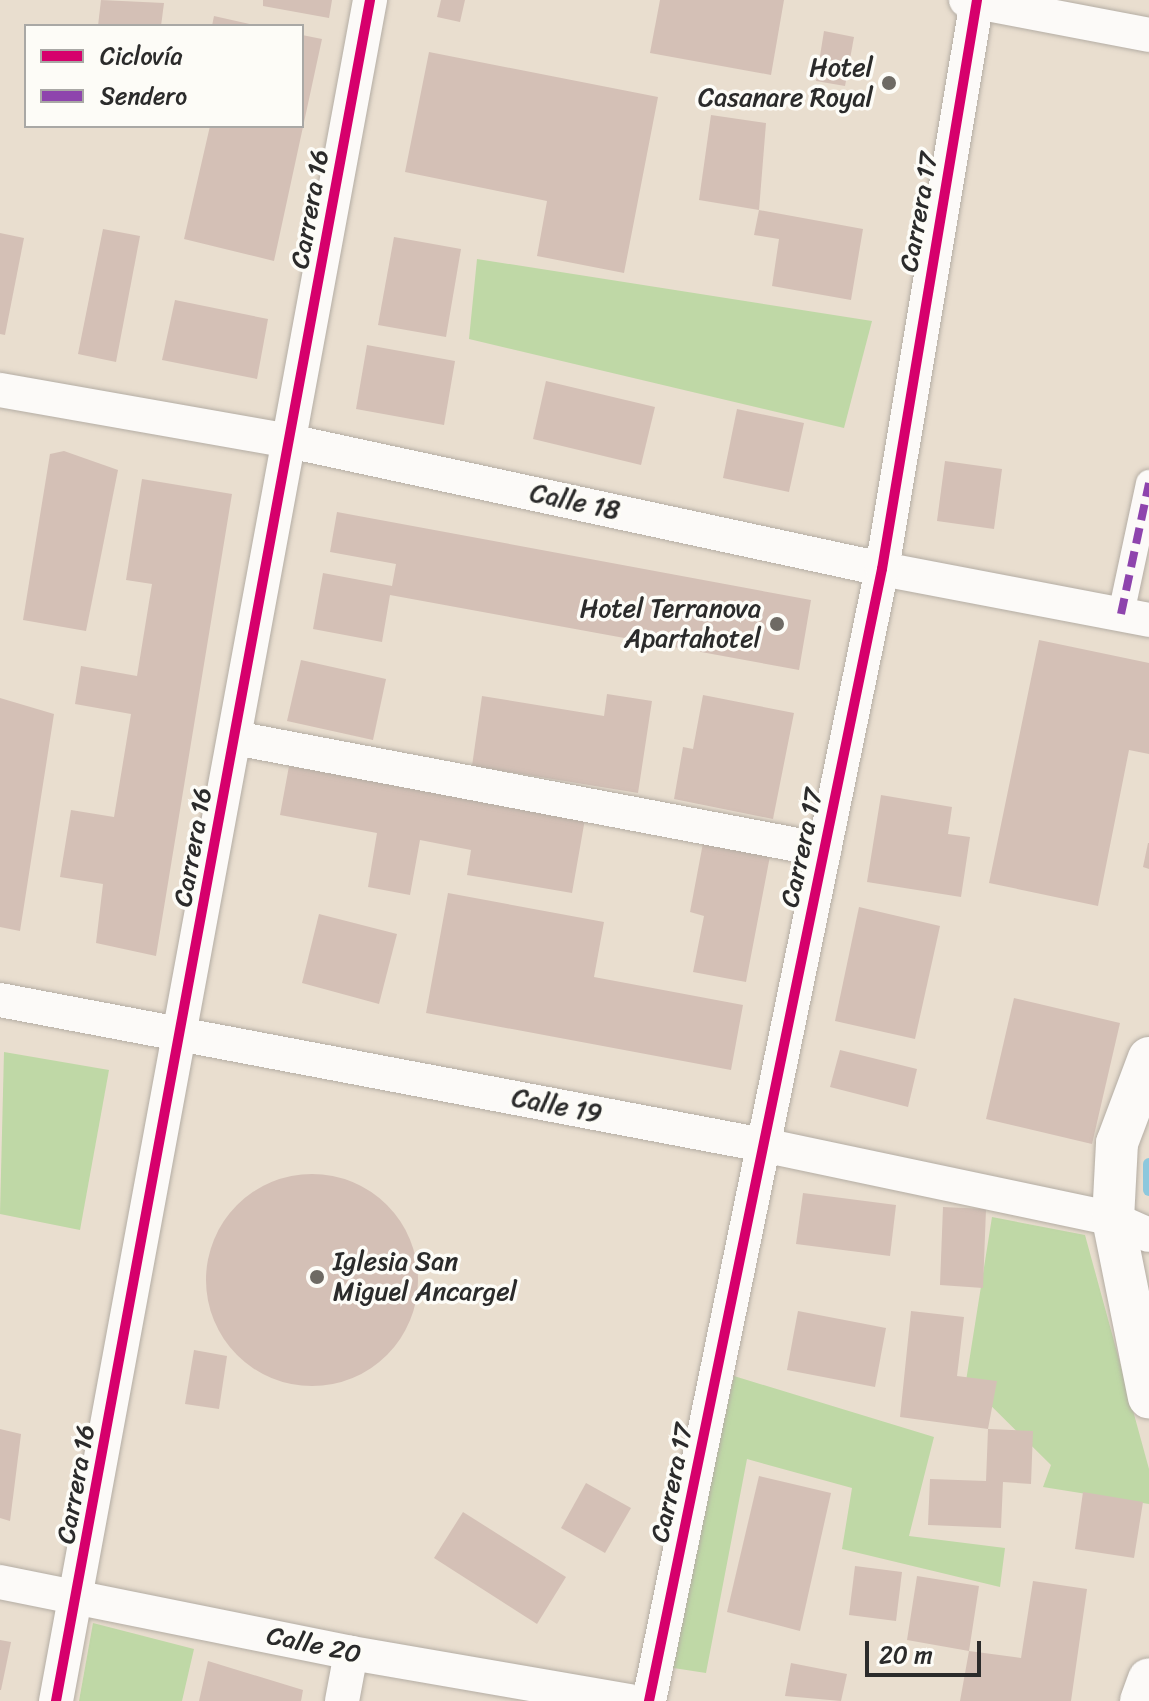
<!DOCTYPE html>
<meta charset="utf-8">
<style>
body{margin:0}
#map{position:relative;width:1149px;height:1701px;overflow:hidden;background:#e9decf;font-family:Sriracha,sans-serif}
div>[style]{position:absolute}
.green>*{inset:0;background:#bfd8a6}
.stream>*{height:12px;margin:-6px;padding:0 6px;transform-origin:6px;border-radius:6px;background:#8dc8dd}
.building>*{inset:0;background:#d4c0b6}
.round{border-radius:50%}
.roads{filter:drop-shadow(0 0 2px #b4ada4) drop-shadow(0 0 2px #b4ada4)}
.pedestrian>*{height:26px;margin:-13px;padding:0 13px;transform-origin:13px;border-radius:13px;background:#fcfaf8}
.minor>*{height:34px;margin:-17px;padding:0 17px;transform-origin:17px;border-radius:17px;background:#fcfaf8}
.tertiary>*{height:42px;margin:-21px;padding:0 21px;transform-origin:21px;border-radius:21px;background:#fcfaf8}
.quiet>*{height:8px;margin-top:-4px;transform-origin:0;background:repeating-linear-gradient(90deg,#8e44ad 0 16px,transparent 0 24px)}
.cycleway>*{height:10px;margin:-5px;padding:0 5px;transform-origin:5px;border-radius:5px;background:#d6006c}
.dots>*{width:22px;height:22px;translate:-50% -50%;box-sizing:border-box;border:4px solid #fdfcf7;border-radius:50%}
span{translate:-50% -50%;white-space:nowrap;text-align:center;line-height:1.15;-webkit-text-stroke:7px #fdfcf7;paint-order:stroke}
.poi-label{font-size:26px;color:#2b2b2b}
.right{translate:-100% -50%;text-align:right}
.left{translate:0 -50%;text-align:left}
.street-label{font-size:26px;color:#2b2b2b}
.legend{position:absolute;left:24px;top:24px;width:280px;height:104px;box-sizing:border-box;background:#fdfcf7;border:2px solid #a9a8a5;margin:0;padding:10px 14px;list-style:none;font-size:24px;color:#2b2b2b}
.legend li{display:flex;align-items:center;gap:16px;height:40px}
.legend b{width:40px;border:2px solid #a9a8a5}
.scale{position:absolute;left:865px;top:1641px;width:116px;height:36px;box-sizing:border-box;border:4px solid #2b2b2b;border-top:0;padding-left:10px;font-size:24px;line-height:28px;white-space:nowrap;color:#2b2b2b;-webkit-text-stroke:6px #fdfcf7;paint-order:stroke}
</style>
<div id="map">
<div class="green">
<div style="clip-path:polygon(477px 259px,872px 321px,844px 428px,469px 339px)"></div>
<div style="clip-path:polygon(4px 1052px,109px 1070px,80px 1230px,0 1214px)"></div>
<div style="clip-path:polygon(992px 1217px,1085px 1235px,1149px 1469px,1149px 1504px,1043px 1487px,1051px 1465px,966px 1381px)"></div>
<div style="clip-path:polygon(734px 1376px,934px 1437px,909px 1536px,1005px 1548px,1000px 1587px,842px 1549px,852px 1488px,747px 1459px,706px 1673px,667px 1667px)"></div>
<div style="clip-path:polygon(93px 1623px,194px 1649px,182px 1701px,79px 1701px)"></div>
</div>
<div class="stream">
<div style="left:1149px;top:1164px;width:26px;rotate:90deg"></div>
</div>
<div class="building">
<div style="clip-path:polygon(101px 0,164px 3px,161px 26px,98px 26px)"></div>
<div style="clip-path:polygon(263px 0,332px 0,329px 18px,263px 6px)"></div>
<div style="clip-path:polygon(441px 0,465px 0,460px 22px,437px 17px)"></div>
<div style="clip-path:polygon(660px 0,784px 0,771px 75px,650px 53px)"></div>
<div style="clip-path:polygon(214px 16px,254px 25px,254px 26px,212px 26px)"></div>
<div style="clip-path:polygon(824px 31px,854px 37px,845px 86px,816px 81px)"></div>
<div style="clip-path:polygon(302px 35px,322px 39px,274px 261px,184px 239px,210px 126px,302px 126px)"></div>
<div style="clip-path:polygon(429px 52px,658px 97px,624px 273px,537px 256px,547px 201px,405px 172px)"></div>
<div style="clip-path:polygon(711px 115px,766px 123px,759px 210px,699px 200px)"></div>
<div style="clip-path:polygon(759px 210px,863px 229px,851px 300px,772px 286px,779px 239px,754px 235px)"></div>
<div style="clip-path:polygon(103px 229px,140px 236px,116px 362px,78px 354px)"></div>
<div style="clip-path:polygon(0 233px,24px 238px,5px 335px,0 334px)"></div>
<div style="clip-path:polygon(394px 237px,461px 249px,446px 337px,378px 325px)"></div>
<div style="clip-path:polygon(175px 300px,268px 319px,257px 379px,162px 360px)"></div>
<div style="clip-path:polygon(367px 345px,455px 361px,444px 425px,356px 409px)"></div>
<div style="clip-path:polygon(546px 381px,655px 407px,641px 465px,533px 439px)"></div>
<div style="clip-path:polygon(737px 409px,804px 423px,789px 492px,723px 478px)"></div>
<div style="clip-path:polygon(64px 451px,118px 470px,86px 631px,23px 620px,50px 454px)"></div>
<div style="clip-path:polygon(945px 461px,1002px 469px,994px 529px,937px 521px)"></div>
<div style="clip-path:polygon(142px 479px,232px 494px,156px 956px,96px 943px,103px 884px,60px 877px,71px 810px,114px 817px,131px 714px,75px 704px,81px 666px,137px 676px,152px 584px,126px 580px)"></div>
<div style="clip-path:polygon(337px 512px,811px 600px,799px 670px,390px 595px,382px 642px,313px 629px,323px 573px,392px 586px,396px 564px,330px 552px)"></div>
<div style="clip-path:polygon(1039px 640px,1149px 663px,1149px 754px,1129px 750px,1098px 906px,989px 883px)"></div>
<div style="clip-path:polygon(301px 660px,386px 679px,373px 740px,287px 721px)"></div>
<div style="clip-path:polygon(607px 694px,652px 701px,638px 793px,472px 766px,482px 696px,604px 716px)"></div>
<div style="clip-path:polygon(703px 695px,794px 713px,773px 819px,674px 799px,683px 747px,693px 749px)"></div>
<div style="clip-path:polygon(0 698px,54px 714px,20px 931px,0 927px)"></div>
<div style="clip-path:polygon(289px 766px,585px 819px,572px 893px,467px 875px,471px 850px,420px 840px,410px 895px,368px 887px,377px 833px,280px 815px)"></div>
<div style="clip-path:polygon(881px 795px,952px 807px,948px 834px,970px 837px,961px 897px,867px 882px)"></div>
<div style="clip-path:polygon(703px 843px,770px 856px,746px 982px,693px 972px,704px 916px,690px 912px)"></div>
<div style="clip-path:polygon(1148px 843px,1149px 843px,1149px 869px,1143px 867px)"></div>
<div style="clip-path:polygon(448px 893px,604px 922px,594px 977px,743px 1005px,731px 1070px,426px 1013px)"></div>
<div style="clip-path:polygon(859px 907px,940px 926px,915px 1039px,835px 1021px)"></div>
<div style="clip-path:polygon(319px 914px,397px 934px,379px 1004px,302px 983px)"></div>
<div style="clip-path:polygon(1014px 998px,1120px 1023px,1092px 1144px,986px 1119px)"></div>
<div style="clip-path:polygon(840px 1050px,917px 1069px,908px 1107px,830px 1087px)"></div>
<div class="round" style="left:206px;top:1174px;width:212px;height:212px"></div>
<div style="clip-path:polygon(803px 1193px,896px 1205px,890px 1256px,796px 1244px)"></div>
<div style="clip-path:polygon(943px 1207px,986px 1209px,983px 1288px,940px 1285px)"></div>
<div style="clip-path:polygon(798px 1311px,886px 1328px,875px 1387px,787px 1370px)"></div>
<div style="clip-path:polygon(911px 1311px,964px 1317px,957px 1376px,997px 1381px,988px 1429px,1033px 1431px,1031px 1484px,1003px 1482px,1001px 1528px,928px 1525px,930px 1479px,986px 1481px,988px 1429px,900px 1417px)"></div>
<div style="clip-path:polygon(194px 1350px,227px 1356px,219px 1409px,185px 1404px)"></div>
<div style="clip-path:polygon(0 1429px,21px 1434px,10px 1521px,0 1518px)"></div>
<div style="clip-path:polygon(759px 1476px,831px 1493px,800px 1631px,727px 1612px)"></div>
<div style="clip-path:polygon(586px 1483px,631px 1508px,605px 1553px,561px 1528px)"></div>
<div style="clip-path:polygon(1083px 1492px,1143px 1502px,1134px 1558px,1075px 1549px)"></div>
<div style="clip-path:polygon(463px 1512px,566px 1577px,537px 1624px,434px 1558px)"></div>
<div style="clip-path:polygon(855px 1566px,902px 1572px,896px 1621px,849px 1615px)"></div>
<div style="clip-path:polygon(917px 1576px,979px 1586px,969px 1651px,1021px 1658px,1033px 1581px,1087px 1589px,1071px 1701px,960px 1701px,969px 1651px,907px 1640px)"></div>
<div style="clip-path:polygon(0 1640px,11px 1642px,1px 1690px,0 1690px)"></div>
<div style="clip-path:polygon(208px 1661px,303px 1690px,301px 1701px,199px 1701px)"></div>
<div style="clip-path:polygon(791px 1663px,847px 1674px,841px 1701px,785px 1696px)"></div>
</div>
<div class="roads">
<div class="pedestrian">
<div style="left:1121px;top:614px;width:134px;rotate:-77.9deg"></div>
</div>
<div class="minor">
<div style="left:966px;top:0;width:186px;rotate:10.8deg"></div>
<div style="left:0;top:390px;width:293px;rotate:10deg"></div>
<div style="left:289px;top:441px;width:607px;rotate:12.18deg"></div>
<div style="left:882px;top:569px;width:272px;rotate:10.8deg"></div>
<div style="left:235px;top:738px;width:600px;rotate:10.77deg"></div>
<div style="left:0;top:1000px;width:777px;rotate:10.76deg"></div>
<div style="left:763px;top:1145px;width:358px;rotate:11.9deg"></div>
<div style="left:1113px;top:1219px;width:39px;rotate:24deg"></div>
<div style="left:0;top:1582px;width:358px;rotate:11.4deg"></div>
<div style="left:351px;top:1653px;width:283px;rotate:9.8deg"></div>
<div style="left:56px;top:1701px;width:1730px;rotate:-79.54deg"></div>
<div style="left:342px;top:1701px;width:49px;rotate:-79.4deg"></div>
<div style="left:649px;top:1701px;width:1156px;rotate:-78.37deg"></div>
<div style="left:882px;top:569px;width:577px;rotate:-80.52deg"></div>
</div>
<div class="tertiary">
<div style="left:1149px;top:1058px;width:91px;rotate:110.6deg"></div>
<div style="left:1117px;top:1143px;width:76px;rotate:93deg"></div>
<div style="left:1113px;top:1219px;width:182px;rotate:78.6deg"></div>
<div style="left:1141px;top:1701px;width:23px;rotate:-70deg"></div>
</div>
</div>
<div class="quiet">
<div style="left:1121px;top:614px;width:134px;rotate:-77.9deg"></div>
</div>
<div class="cycleway">
<div style="left:56px;top:1701px;width:1730px;rotate:-79.54deg"></div>
<div style="left:649px;top:1701px;width:1156px;rotate:-78.37deg"></div>
<div style="left:882px;top:569px;width:577px;rotate:-80.52deg"></div>
</div>
<div class="dots">
<div style="left:889px;top:83px;background:#6e6a64"></div>
<div style="left:777px;top:624px;background:#6e6a64"></div>
<div style="left:317px;top:1277px;background:#6e6a64"></div>
</div>
<div class="poi-label">
<span class="right" style="left:873px;top:83px">Hotel<br>Casanare Royal</span>
<span class="right" style="left:761px;top:624px">Hotel Terranova<br>Apartahotel</span>
<span class="left" style="left:333px;top:1277px">Iglesia San<br>Miguel Ancargel</span>
</div>
<div class="street-label">
<span style="left:310px;top:209px;rotate:-80deg">Carrera 16</span>
<span style="left:919px;top:212px;rotate:-80deg">Carrera 17</span>
<span style="left:575px;top:502px;rotate:12deg">Calle 18</span>
<span style="left:193px;top:847px;rotate:-80deg">Carrera 16</span>
<span style="left:802px;top:848px;rotate:-78deg">Carrera 17</span>
<span style="left:557px;top:1106px;rotate:11deg">Calle 19</span>
<span style="left:672px;top:1483px;rotate:-78deg">Carrera 17</span>
<span style="left:76px;top:1484px;rotate:-80deg">Carrera 16</span>
<span style="left:314px;top:1645px;rotate:12deg">Calle 20</span>
</div>
<ul class="legend">
<li><b style="height:10px;background:#d6006c"></b>Ciclovía</li>
<li><b style="height:10px;background:#8e44ad"></b>Sendero</li>
</ul>
<div class="scale">20 m</div>
</div>
